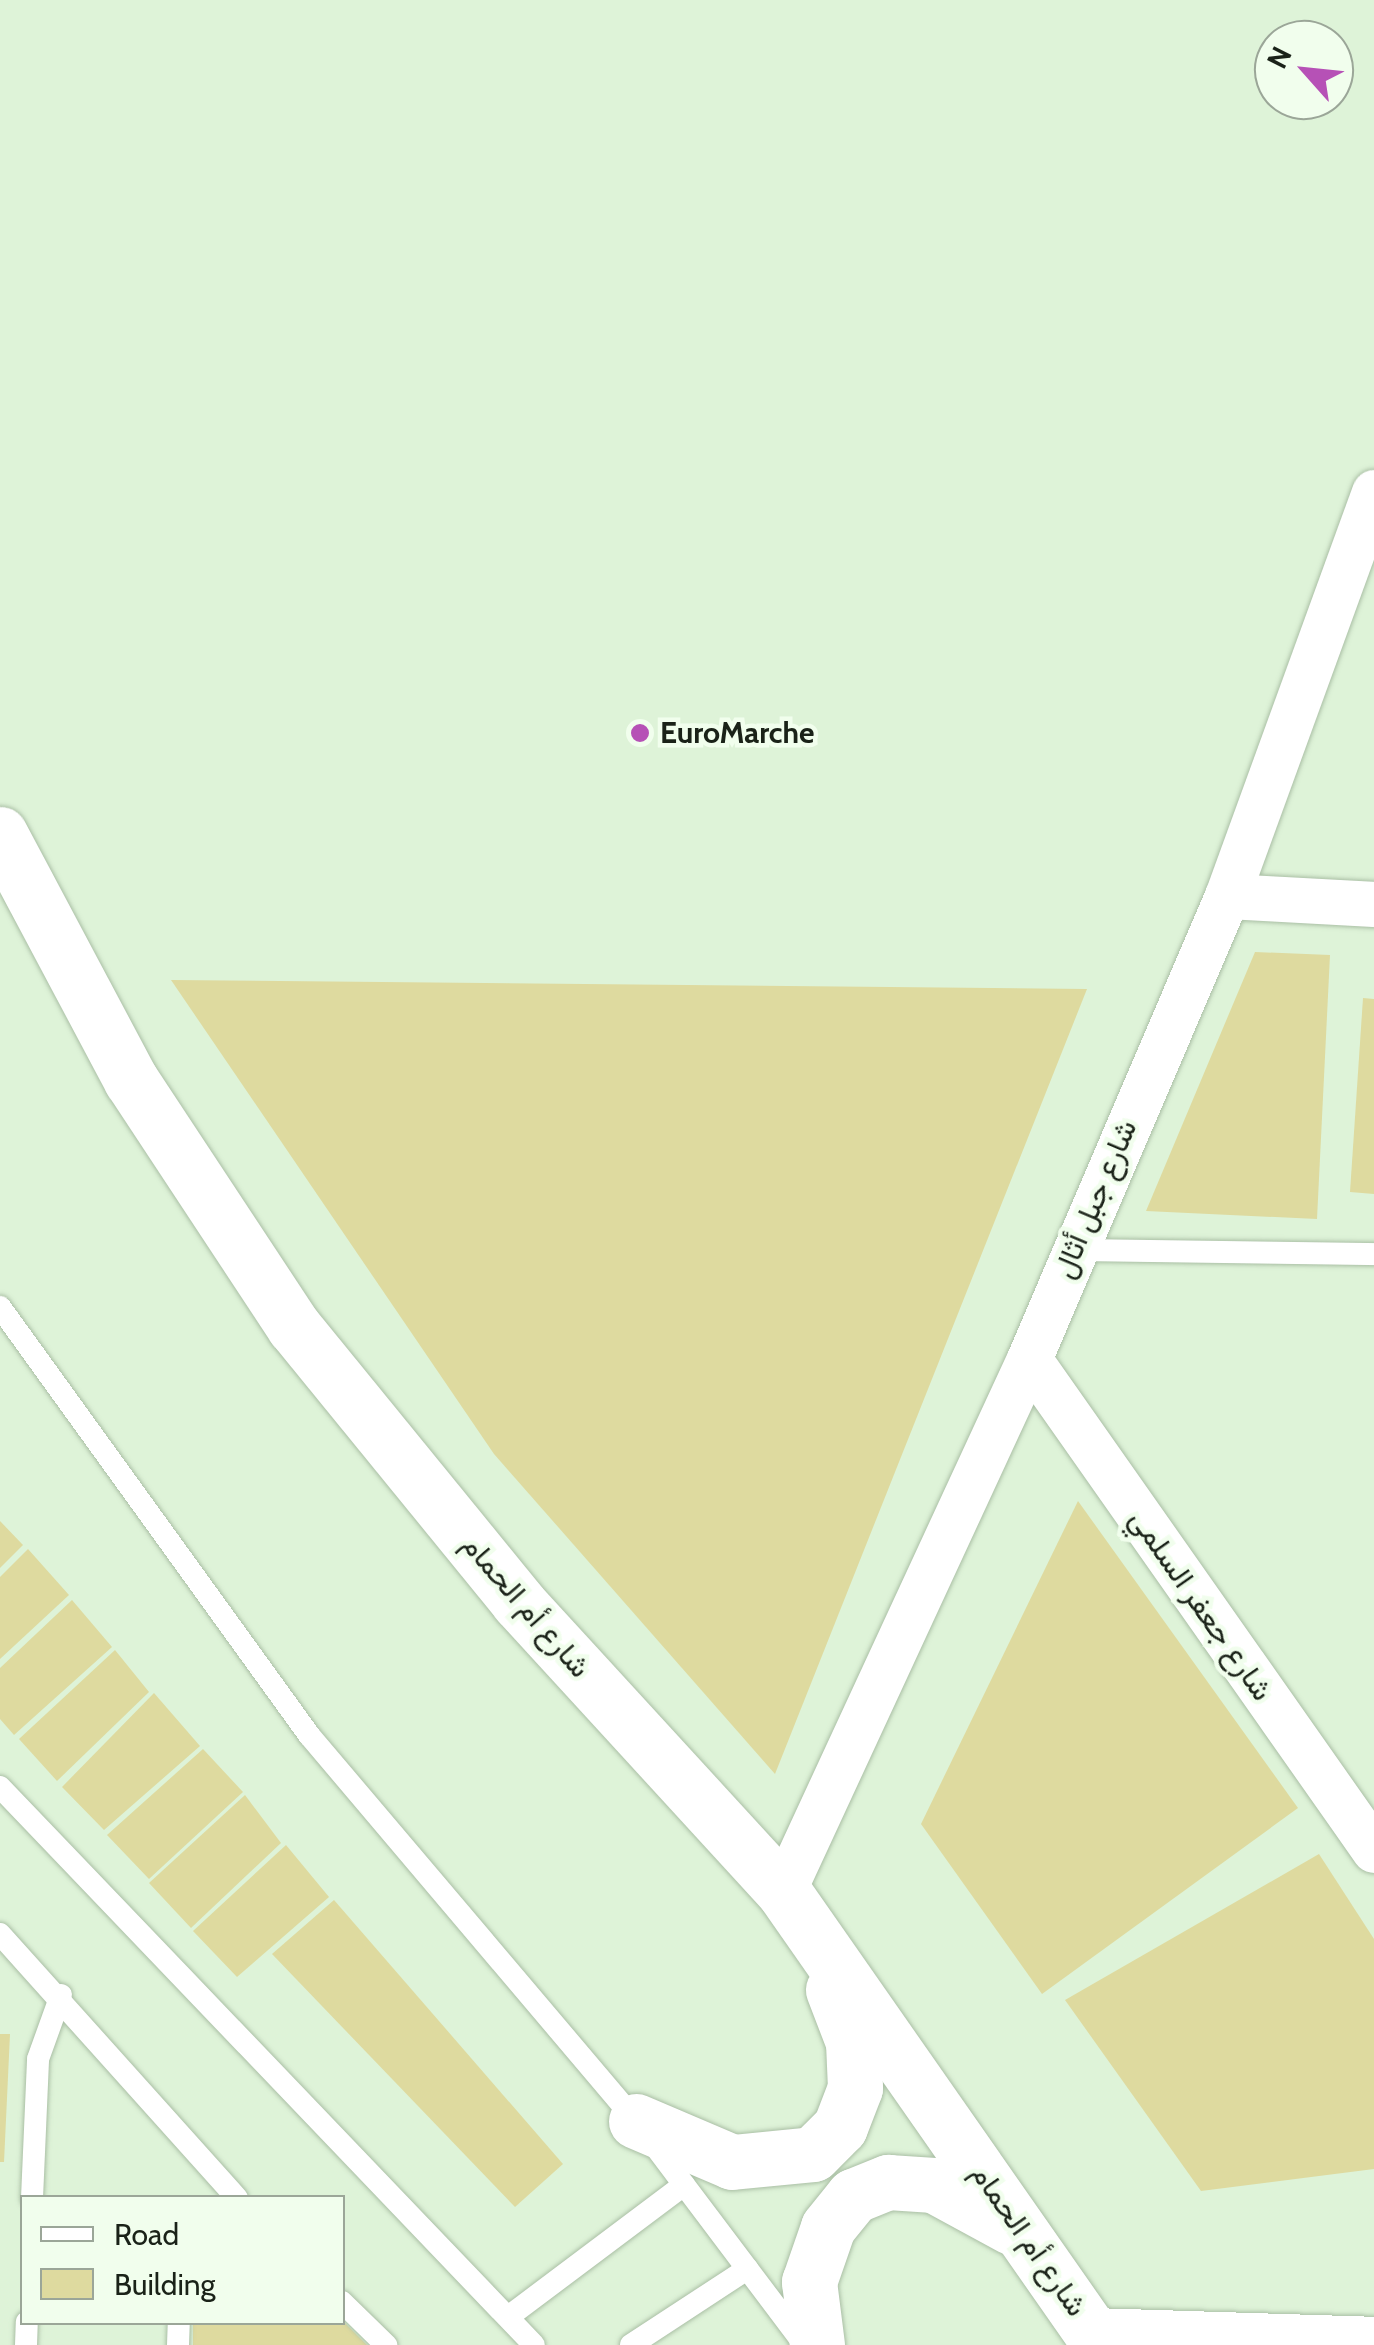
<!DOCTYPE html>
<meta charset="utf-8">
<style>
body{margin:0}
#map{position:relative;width:1374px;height:2345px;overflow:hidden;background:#def3d8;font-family:Cabin,Vazirmatn,sans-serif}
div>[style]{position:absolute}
.building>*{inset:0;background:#deda9f}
.roads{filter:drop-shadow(0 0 2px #aabfa5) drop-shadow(0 0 2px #aabfa5)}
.lane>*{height:22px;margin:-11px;padding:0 11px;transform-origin:11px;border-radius:11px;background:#fff}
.street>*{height:45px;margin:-22.5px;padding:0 22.5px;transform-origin:22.5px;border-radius:22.5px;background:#fff}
.secondary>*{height:55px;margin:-27.5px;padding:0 27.5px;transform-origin:27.5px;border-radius:27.5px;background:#fff}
.dots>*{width:28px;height:28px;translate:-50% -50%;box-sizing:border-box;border:5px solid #f1feed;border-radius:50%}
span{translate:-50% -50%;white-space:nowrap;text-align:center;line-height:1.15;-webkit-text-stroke:9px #f1feed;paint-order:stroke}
.poi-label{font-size:30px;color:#1a2218;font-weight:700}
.left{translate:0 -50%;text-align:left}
.street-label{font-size:30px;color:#1a2218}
.legend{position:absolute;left:20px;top:2195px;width:325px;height:130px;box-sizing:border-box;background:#f1feed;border:2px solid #9ba698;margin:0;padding:12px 18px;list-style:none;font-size:30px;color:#1a2218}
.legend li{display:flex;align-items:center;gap:20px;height:50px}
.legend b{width:50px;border:2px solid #9ba698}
.north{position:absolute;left:1254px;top:20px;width:100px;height:100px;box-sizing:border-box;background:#f1feed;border:2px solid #9ba698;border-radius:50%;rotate:297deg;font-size:28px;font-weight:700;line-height:40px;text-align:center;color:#1a2218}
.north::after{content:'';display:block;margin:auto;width:35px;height:45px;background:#b651b6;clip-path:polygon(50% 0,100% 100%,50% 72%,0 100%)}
</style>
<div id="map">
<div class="building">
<div style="clip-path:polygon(1255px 952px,1330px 955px,1317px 1219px,1146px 1211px)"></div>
<div style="clip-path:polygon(171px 980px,1087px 989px,775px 1774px,494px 1454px)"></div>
<div style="clip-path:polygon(1363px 998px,1374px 999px,1374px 1194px,1350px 1192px)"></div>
<div style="clip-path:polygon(1078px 1501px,1298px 1808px,1042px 1994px,921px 1824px)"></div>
<div style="clip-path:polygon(0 1521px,23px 1545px,0 1568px)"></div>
<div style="clip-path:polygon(28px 1549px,69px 1595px,0 1659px,0 1577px)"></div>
<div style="clip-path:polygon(72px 1600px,112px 1647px,14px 1735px,0 1719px,0 1668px)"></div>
<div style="clip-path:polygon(115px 1650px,149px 1692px,57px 1781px,19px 1739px)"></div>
<div style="clip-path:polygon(154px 1693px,200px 1746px,104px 1830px,62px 1787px)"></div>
<div style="clip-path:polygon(203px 1749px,243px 1792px,149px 1879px,107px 1835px)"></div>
<div style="clip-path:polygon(245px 1795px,281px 1843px,191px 1928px,149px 1883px)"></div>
<div style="clip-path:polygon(286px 1845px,329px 1897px,237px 1977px,193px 1931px)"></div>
<div style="clip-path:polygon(1319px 1854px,1374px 1939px,1374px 2169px,1201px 2191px,1065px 2000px)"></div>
<div style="clip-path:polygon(334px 1900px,563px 2164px,515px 2207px,272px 1954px)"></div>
<div style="clip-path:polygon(0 2034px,10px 2034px,4px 2162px,0 2162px)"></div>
<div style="clip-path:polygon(193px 2322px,344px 2322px,367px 2345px,193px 2345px)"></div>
</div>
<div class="roads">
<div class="lane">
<div style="left:1072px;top:1250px;width:302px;rotate:0.8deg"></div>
<div style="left:0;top:1307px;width:528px;rotate:54.17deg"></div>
<div style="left:309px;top:1735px;width:506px;rotate:49.73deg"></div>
<div style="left:636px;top:2121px;width:278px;rotate:53deg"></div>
<div style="left:0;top:1787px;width:772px;rotate:46.26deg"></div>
<div style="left:0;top:1934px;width:355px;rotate:48.1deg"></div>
<div style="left:32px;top:2198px;width:139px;rotate:-87.5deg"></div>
<div style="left:38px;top:2059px;width:68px;rotate:-70.2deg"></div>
<div style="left:342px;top:2302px;width:62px;rotate:44.3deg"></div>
<div style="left:512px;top:2314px;width:215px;rotate:-36.9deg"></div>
<div style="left:26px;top:2345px;width:23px;rotate:-88deg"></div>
<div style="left:178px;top:2345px;width:23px;rotate:-88deg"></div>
<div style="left:631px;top:2345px;width:139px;rotate:-33.2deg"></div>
</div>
<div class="street">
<div style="left:1227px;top:896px;width:147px;rotate:3.1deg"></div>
<div style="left:1029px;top:1359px;width:600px;rotate:54.91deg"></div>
<div style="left:783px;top:1891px;width:586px;rotate:-65.18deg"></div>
<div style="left:1029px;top:1359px;width:504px;rotate:-66.85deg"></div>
<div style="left:1227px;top:896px;width:430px;rotate:-70deg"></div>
<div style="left:1092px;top:2330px;width:282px;rotate:1.8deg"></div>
</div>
<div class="secondary">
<div style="left:0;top:834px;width:279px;rotate:62deg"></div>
<div style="left:131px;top:1080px;width:296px;rotate:56.6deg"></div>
<div style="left:294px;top:1327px;width:355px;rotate:50.8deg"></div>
<div style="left:518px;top:1602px;width:392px;rotate:47.5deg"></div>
<div style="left:783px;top:1891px;width:554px;rotate:55.08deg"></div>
<div style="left:636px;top:2121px;width:104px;rotate:23.1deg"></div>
<div style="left:732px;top:2162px;width:81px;rotate:-5.6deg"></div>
<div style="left:813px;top:2154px;width:38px;rotate:-45deg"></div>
<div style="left:840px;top:2127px;width:42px;rotate:-69deg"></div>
<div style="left:855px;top:2088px;width:46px;rotate:-92.5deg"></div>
<div style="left:853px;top:2042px;width:56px;rotate:-111deg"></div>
<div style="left:817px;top:2345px;width:64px;rotate:-97.2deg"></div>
<div style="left:809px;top:2282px;width:58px;rotate:-70.9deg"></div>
<div style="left:828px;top:2227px;width:40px;rotate:-51deg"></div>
<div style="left:853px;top:2196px;width:38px;rotate:-22deg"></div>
<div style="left:888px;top:2182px;width:46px;rotate:3.7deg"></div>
<div style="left:934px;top:2185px;width:88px;rotate:28.6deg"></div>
</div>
</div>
<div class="dots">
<div style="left:640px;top:733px;background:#b651b6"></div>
</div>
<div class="poi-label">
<span class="left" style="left:660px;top:733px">EuroMarche</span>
</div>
<div class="street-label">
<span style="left:1095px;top:1199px;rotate:-67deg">شارع جبل أثال</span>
<span style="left:1201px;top:1605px;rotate:55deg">شارع جعفر السلمي</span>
<span style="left:526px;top:1606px;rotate:49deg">شارع أم الحمام</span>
<span style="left:1029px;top:2240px;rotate:55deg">شارع أم الحمام</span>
</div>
<ul class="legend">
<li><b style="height:12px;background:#fff"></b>Road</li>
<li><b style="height:28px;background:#deda9f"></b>Building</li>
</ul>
<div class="north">N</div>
</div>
